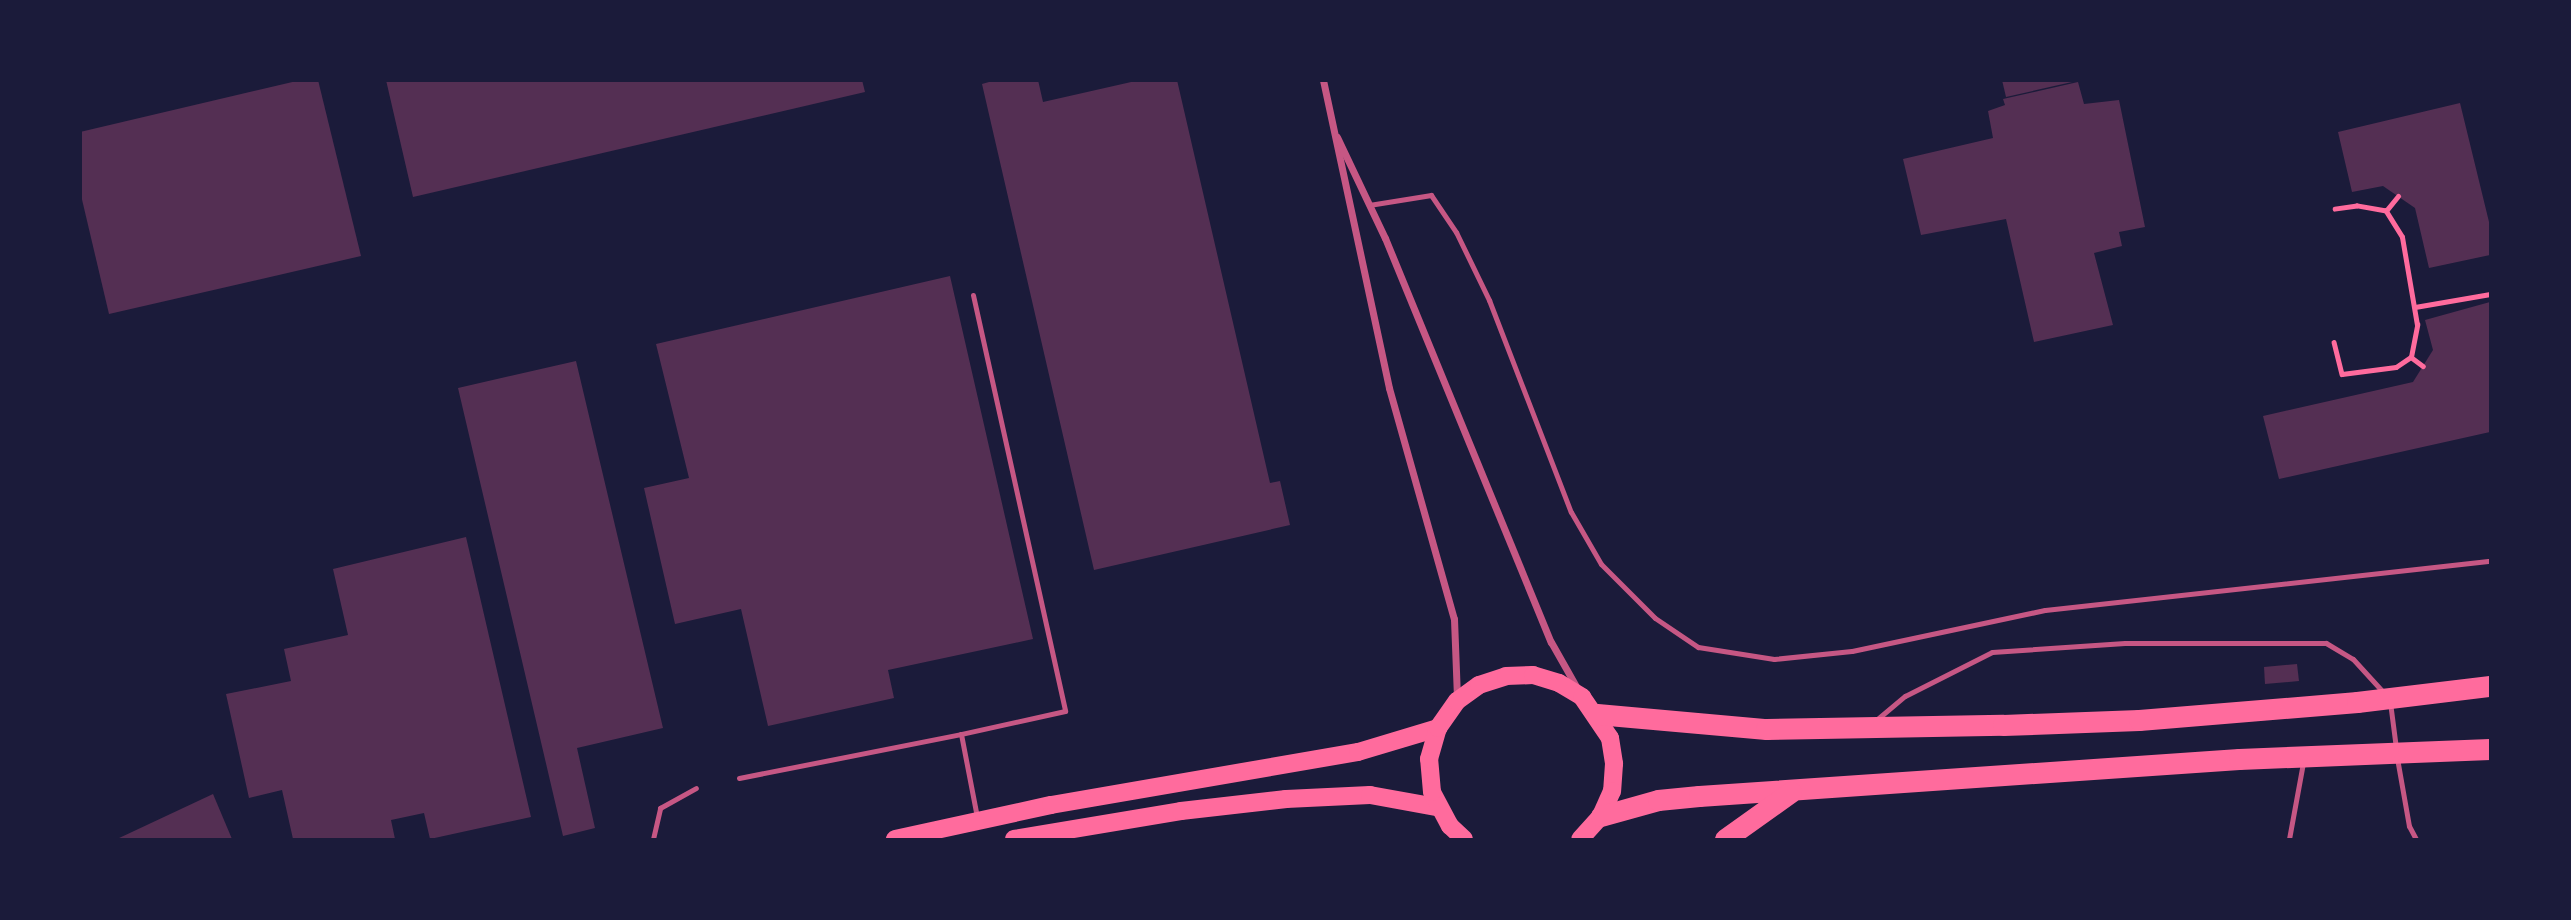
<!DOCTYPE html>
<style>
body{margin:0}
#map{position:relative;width:2571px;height:920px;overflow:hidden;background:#1b1b3a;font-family:"DM Sans",sans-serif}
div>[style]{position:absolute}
.building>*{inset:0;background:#542f53}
.path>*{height:4.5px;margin:-2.25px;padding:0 2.25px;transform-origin:2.25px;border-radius:2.25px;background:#ff6b9d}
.service>*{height:5px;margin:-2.5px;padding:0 2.5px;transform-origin:2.5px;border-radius:2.5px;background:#c65784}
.minor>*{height:7px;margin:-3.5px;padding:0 3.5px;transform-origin:3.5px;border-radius:3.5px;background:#c65784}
.primary>*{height:18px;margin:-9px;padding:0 9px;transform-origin:9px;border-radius:9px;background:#ff6b9d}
.motorway>*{height:21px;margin:-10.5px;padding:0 10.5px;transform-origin:10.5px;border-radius:10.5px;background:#ff6b9d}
span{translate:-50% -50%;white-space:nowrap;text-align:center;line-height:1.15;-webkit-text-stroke:6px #1b1b3a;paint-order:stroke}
.frame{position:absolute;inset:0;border:82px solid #1b1b3a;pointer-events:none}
</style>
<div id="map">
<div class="building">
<div style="clip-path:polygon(301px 80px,318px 80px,361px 256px,109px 314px,80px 191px,80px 132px)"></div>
<div style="clip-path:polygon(386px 80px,862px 80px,865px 92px,413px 197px)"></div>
<div style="clip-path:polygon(996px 80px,1038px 80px,1043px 102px,1140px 80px,1177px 80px,1270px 483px,1280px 481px,1290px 525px,1094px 570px,982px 84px)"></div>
<div style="clip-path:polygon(2002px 80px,2072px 80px,2072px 82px,2006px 97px)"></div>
<div style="clip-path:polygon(2078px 82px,2084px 104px,2119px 100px,2145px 227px,2119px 232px,2122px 246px,2094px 253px,2113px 325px,2034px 342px,2006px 219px,1921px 235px,1903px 159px,1993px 138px,1988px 111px,2005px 105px,2003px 99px)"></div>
<div style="clip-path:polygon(2460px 103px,2490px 226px,2490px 255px,2429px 268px,2415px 208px,2383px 186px,2352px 192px,2338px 132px)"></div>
<div style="clip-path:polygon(950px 276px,1033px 639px,888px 670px,894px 698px,768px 726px,741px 609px,675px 624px,644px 488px,689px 478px,656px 344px)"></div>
<div style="clip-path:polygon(2490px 302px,2490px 432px,2279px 479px,2263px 416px,2413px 382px,2433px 350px,2425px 320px)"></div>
<div style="clip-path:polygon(576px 361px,663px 728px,577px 748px,595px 828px,563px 836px,458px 388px)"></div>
<div style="clip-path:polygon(466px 537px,531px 817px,430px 839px,424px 813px,391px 820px,395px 839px,293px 839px,282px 790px,249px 798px,226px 694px,291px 681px,284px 649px,348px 635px,333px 569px)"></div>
<div style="clip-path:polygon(2297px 664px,2299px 681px,2265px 684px,2264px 667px)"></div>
<div style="clip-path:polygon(213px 794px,232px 839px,117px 839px)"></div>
</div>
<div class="path">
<div style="left:2386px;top:211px;width:19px;rotate:-51deg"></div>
<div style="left:2415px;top:307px;width:76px;rotate:-9.8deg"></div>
<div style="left:2334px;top:342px;width:33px;rotate:76deg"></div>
<div style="left:2342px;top:374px;width:54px;rotate:-7.4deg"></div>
<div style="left:2396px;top:367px;width:18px;rotate:-34deg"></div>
<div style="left:2411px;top:357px;width:33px;rotate:-79deg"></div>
<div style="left:2417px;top:325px;width:89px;rotate:-99.7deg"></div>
<div style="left:2402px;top:237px;width:31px;rotate:-122deg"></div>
<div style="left:2386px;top:211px;width:29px;rotate:-170deg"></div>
<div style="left:2357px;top:206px;width:22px;rotate:172deg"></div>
<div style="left:2411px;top:357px;width:15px;rotate:37deg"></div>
</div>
<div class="service">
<div style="left:1369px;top:205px;width:63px;rotate:-9.2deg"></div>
<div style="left:1431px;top:195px;width:45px;rotate:56deg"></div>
<div style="left:1456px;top:232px;width:76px;rotate:64.1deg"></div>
<div style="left:1489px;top:300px;width:227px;rotate:68.9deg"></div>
<div style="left:1571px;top:512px;width:60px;rotate:60deg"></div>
<div style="left:1601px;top:564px;width:76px;rotate:45deg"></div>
<div style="left:1655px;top:618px;width:52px;rotate:34deg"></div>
<div style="left:1698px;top:647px;width:77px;rotate:9deg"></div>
<div style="left:1774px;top:659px;width:78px;rotate:-5.9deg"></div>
<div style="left:1852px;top:651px;width:197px;rotate:-12deg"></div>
<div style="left:2045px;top:610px;width:448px;rotate:-6.3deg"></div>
<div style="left:973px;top:295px;width:426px;rotate:77.5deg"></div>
<div style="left:1065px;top:711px;width:107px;rotate:167.5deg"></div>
<div style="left:961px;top:734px;width:85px;rotate:79.1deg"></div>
<div style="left:2390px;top:702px;width:46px;rotate:82.6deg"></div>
<div style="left:1875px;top:721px;width:39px;rotate:-40deg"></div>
<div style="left:1905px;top:696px;width:97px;rotate:-26.8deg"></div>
<div style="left:1992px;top:652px;width:133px;rotate:-3.9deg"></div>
<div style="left:2125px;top:643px;width:201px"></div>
<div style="left:2326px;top:643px;width:31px;rotate:31deg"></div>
<div style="left:2353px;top:659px;width:47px;rotate:47.6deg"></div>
<div style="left:2397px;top:758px;width:69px;rotate:80deg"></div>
<div style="left:2409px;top:826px;width:15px;rotate:62deg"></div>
<div style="left:739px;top:778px;width:226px;rotate:-11.2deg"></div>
<div style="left:653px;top:839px;width:32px;rotate:-77deg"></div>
<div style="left:660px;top:808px;width:41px;rotate:-29.1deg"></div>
<div style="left:2289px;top:839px;width:77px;rotate:-79.6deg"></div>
</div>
<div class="minor">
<div style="left:1323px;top:80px;width:315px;rotate:77.9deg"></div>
<div style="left:1389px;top:388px;width:240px;rotate:74.3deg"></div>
<div style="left:1454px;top:619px;width:78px;rotate:87.8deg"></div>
<div style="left:1337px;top:137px;width:112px;rotate:64.6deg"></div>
<div style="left:1385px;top:238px;width:437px;rotate:67.7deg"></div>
<div style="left:1551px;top:642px;width:53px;rotate:60.5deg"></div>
</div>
<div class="primary">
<div style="left:895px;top:839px;width:160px;rotate:-12.3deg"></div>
<div style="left:1051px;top:805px;width:312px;rotate:-9.8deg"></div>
<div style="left:1358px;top:752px;width:84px;rotate:-16.7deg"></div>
<div style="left:1014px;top:839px;width:169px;rotate:-9.5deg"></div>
<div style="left:1181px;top:811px;width:106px;rotate:-6.5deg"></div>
<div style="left:1286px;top:799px;width:84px;rotate:-2.7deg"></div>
<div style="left:1370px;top:795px;width:68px;rotate:10.2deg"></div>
<div style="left:1464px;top:839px;width:19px;rotate:-137deg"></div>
<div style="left:1450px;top:826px;width:38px;rotate:-118deg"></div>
<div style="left:1432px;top:792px;width:33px;rotate:-95deg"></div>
<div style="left:1429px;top:759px;width:32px;rotate:-74deg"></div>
<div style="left:1438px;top:728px;width:33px;rotate:-55deg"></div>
<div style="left:1457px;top:701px;width:27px;rotate:-36deg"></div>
<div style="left:1479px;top:685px;width:28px;rotate:-18deg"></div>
<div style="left:1506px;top:676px;width:27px;rotate:-2deg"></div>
<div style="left:1533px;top:675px;width:27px;rotate:17deg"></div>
<div style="left:1559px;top:683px;width:27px;rotate:31deg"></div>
<div style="left:1582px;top:697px;width:50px;rotate:55.7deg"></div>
<div style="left:1610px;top:738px;width:26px;rotate:81deg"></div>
<div style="left:1614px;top:764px;width:27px;rotate:94deg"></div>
<div style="left:1612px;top:791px;width:27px;rotate:114deg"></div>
<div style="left:1601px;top:816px;width:31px;rotate:132deg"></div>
</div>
<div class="motorway">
<div style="left:1597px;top:714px;width:170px;rotate:5.1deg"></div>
<div style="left:1766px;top:729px;width:237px;rotate:-1deg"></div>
<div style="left:2003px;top:725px;width:136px;rotate:-2.1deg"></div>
<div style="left:2139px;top:720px;width:219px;rotate:-4.7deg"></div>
<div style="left:2357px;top:702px;width:134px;rotate:-6.9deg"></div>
<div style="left:1601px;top:816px;width:59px;rotate:-15.7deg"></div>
<div style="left:1658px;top:800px;width:41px;rotate:-5.6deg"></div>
<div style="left:1699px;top:796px;width:541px;rotate:-3.92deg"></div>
<div style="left:2239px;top:759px;width:251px;rotate:-2.3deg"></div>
<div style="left:1725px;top:839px;width:81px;rotate:-35.5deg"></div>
</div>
<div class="frame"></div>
</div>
